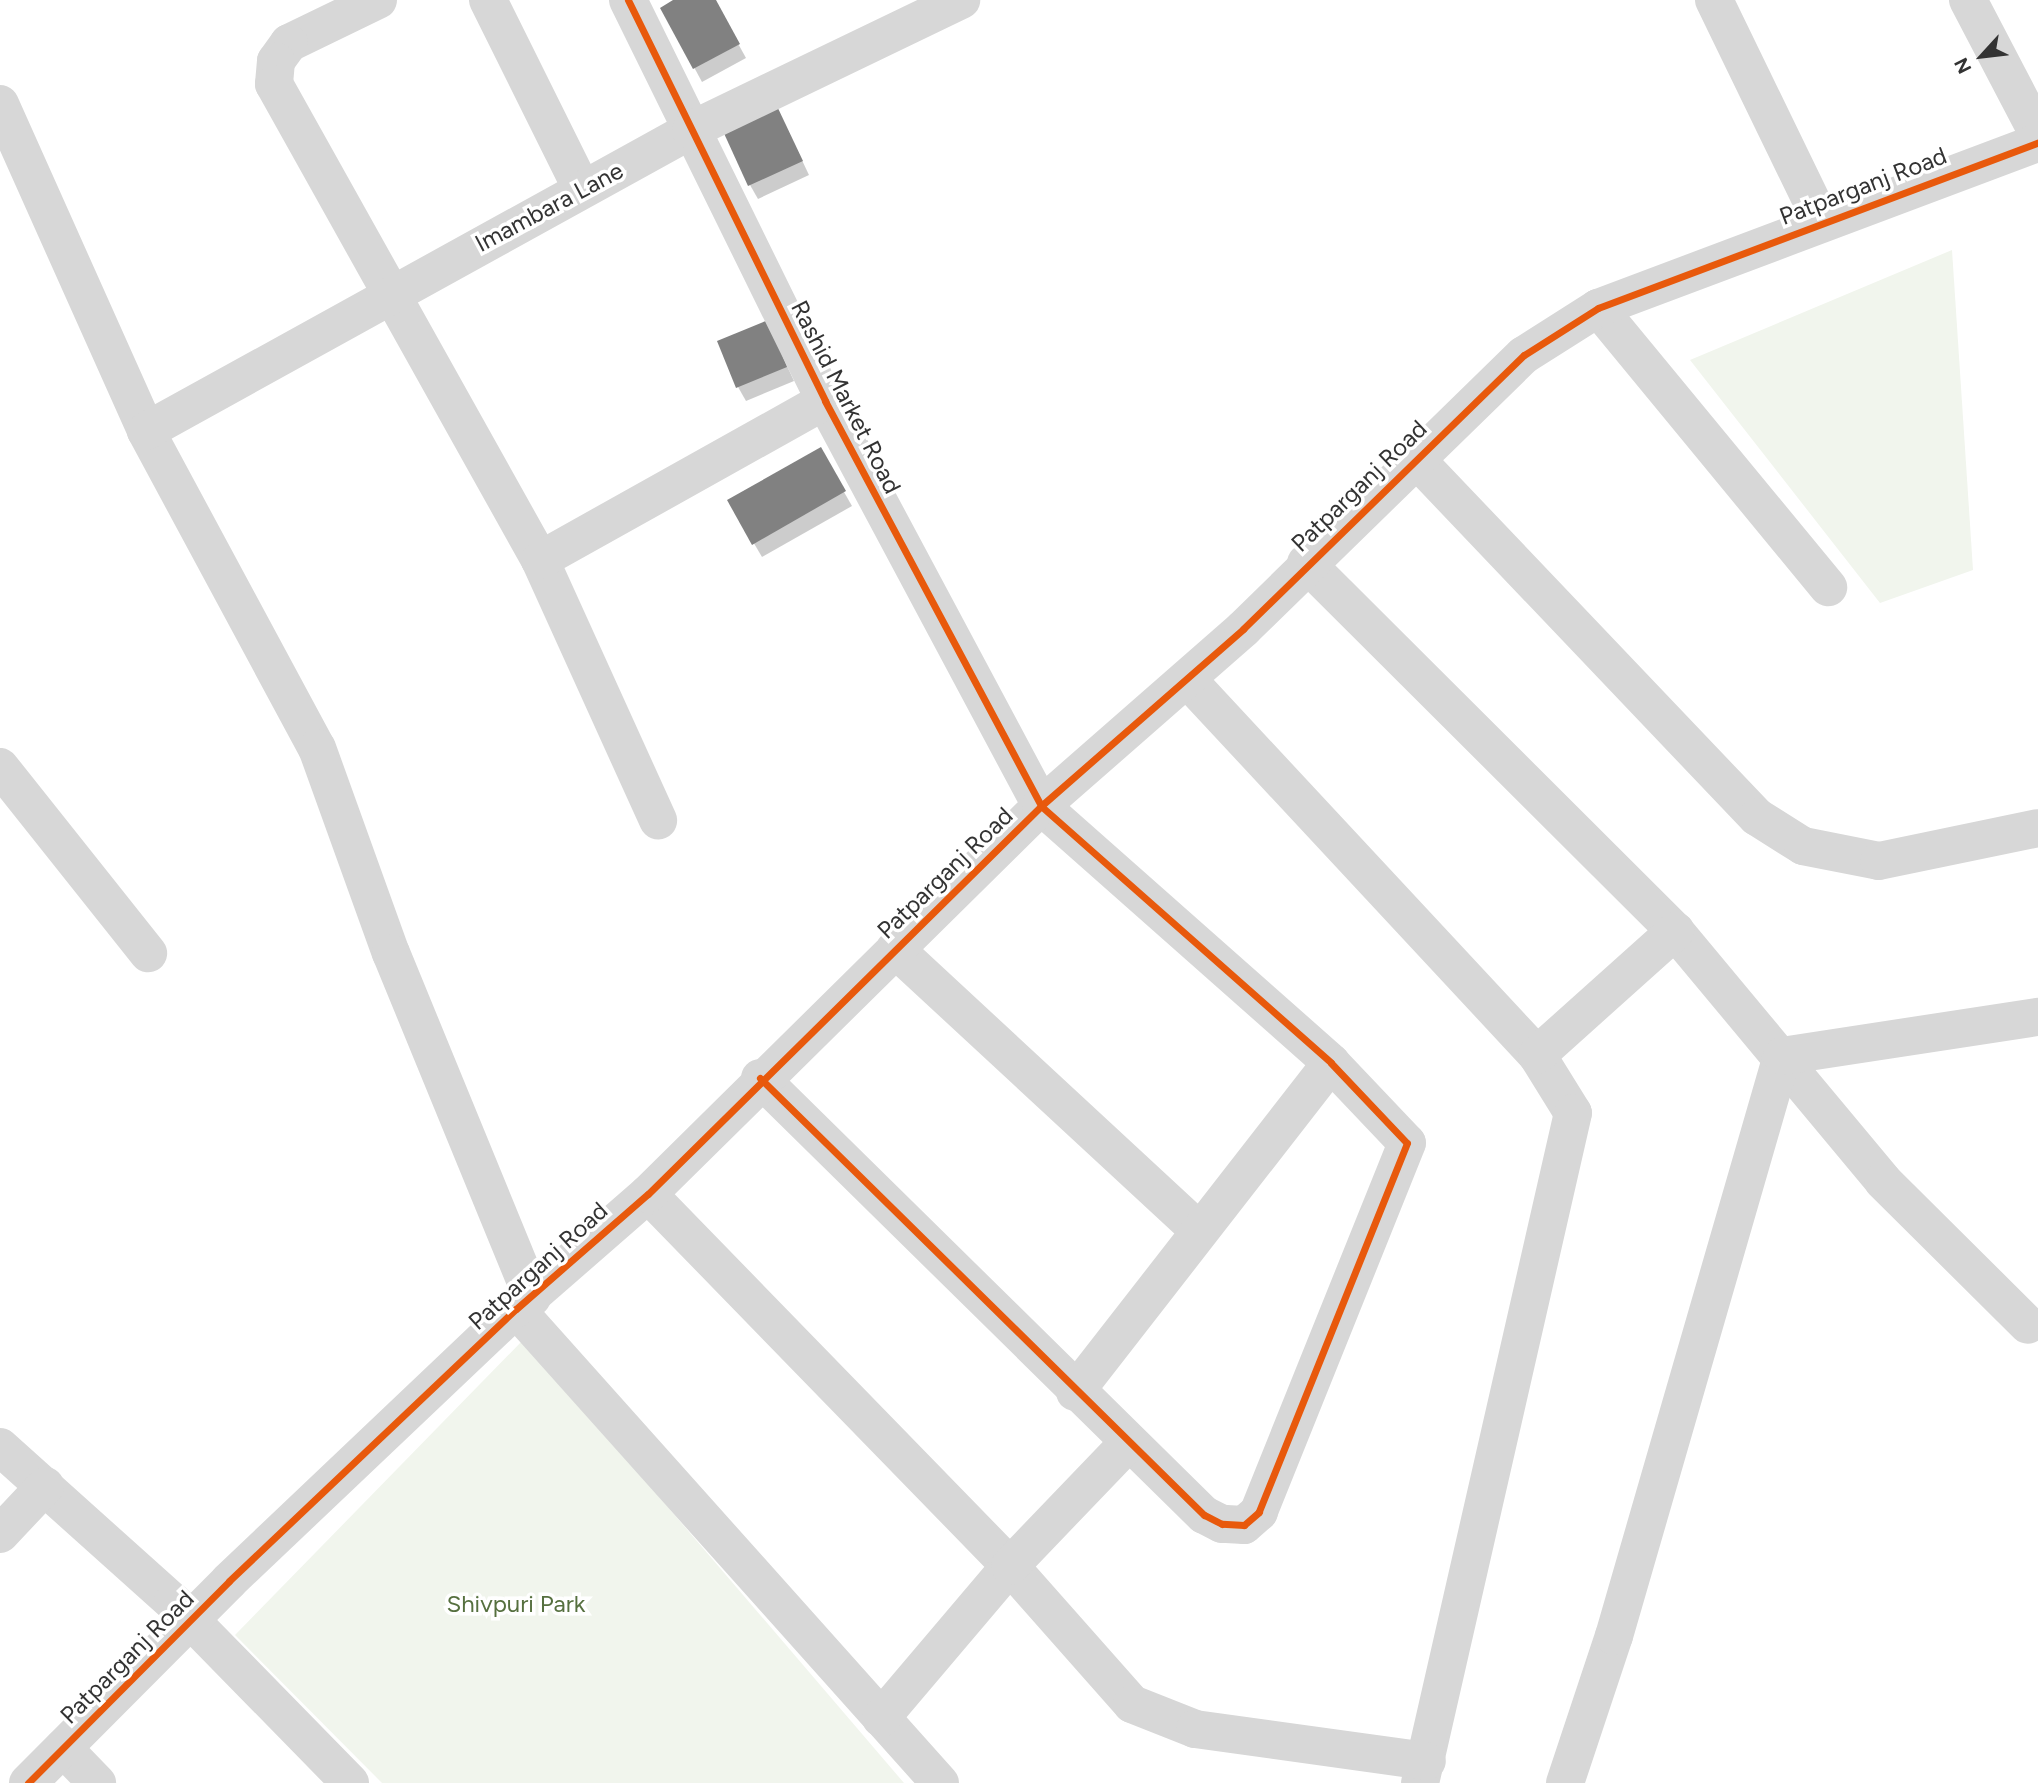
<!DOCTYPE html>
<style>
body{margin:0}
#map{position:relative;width:2038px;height:1783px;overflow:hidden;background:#fff;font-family:Figtree,sans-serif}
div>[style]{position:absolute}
.green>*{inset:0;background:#f1f5ed}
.shadow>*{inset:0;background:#0003}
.building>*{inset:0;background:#818181}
.minor>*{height:38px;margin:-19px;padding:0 19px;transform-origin:19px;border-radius:19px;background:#d7d7d7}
.cycleway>*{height:7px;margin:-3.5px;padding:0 3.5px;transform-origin:3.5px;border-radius:3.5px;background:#e8590c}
span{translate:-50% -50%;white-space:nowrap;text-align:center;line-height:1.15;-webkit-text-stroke:7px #fff;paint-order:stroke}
.street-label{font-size:24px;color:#333}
.park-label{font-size:24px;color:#56703f}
.north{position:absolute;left:1947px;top:21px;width:70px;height:70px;-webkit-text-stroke:5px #fff;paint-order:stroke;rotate:243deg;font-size:19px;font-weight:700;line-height:28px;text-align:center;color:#333}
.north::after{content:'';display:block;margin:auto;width:24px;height:32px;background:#333;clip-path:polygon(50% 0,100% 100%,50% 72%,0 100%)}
</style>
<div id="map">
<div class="green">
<div style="clip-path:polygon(1952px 250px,1973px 570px,1880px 603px,1690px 360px)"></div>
<div style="clip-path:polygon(524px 1339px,904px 1783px,382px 1783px,235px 1635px)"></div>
</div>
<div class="shadow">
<div style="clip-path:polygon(677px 0,714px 0,746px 58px,702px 82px,662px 8px)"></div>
<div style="clip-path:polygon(783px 120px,809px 175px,758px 199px,750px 185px)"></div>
<div style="clip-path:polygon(767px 322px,794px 381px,746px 401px,738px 387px)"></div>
<div style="clip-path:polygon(820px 450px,852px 506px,762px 557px,729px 501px)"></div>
</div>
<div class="building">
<div style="clip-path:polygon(673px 0,716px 0,740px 44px,693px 69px,660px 8px)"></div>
<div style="clip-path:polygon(776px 104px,803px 161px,748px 186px,722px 129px)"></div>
<div style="clip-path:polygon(768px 320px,787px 367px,736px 388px,717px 341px)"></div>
<div style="clip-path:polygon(821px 447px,846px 491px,752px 545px,727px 500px)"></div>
</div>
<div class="minor">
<div style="left:378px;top:0;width:99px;rotate:154.2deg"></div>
<div style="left:289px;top:43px;width:22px;rotate:126deg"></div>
<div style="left:276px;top:61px;width:23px;rotate:95deg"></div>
<div style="left:274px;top:84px;width:545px;rotate:60.8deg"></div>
<div style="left:540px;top:560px;width:286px;rotate:65.6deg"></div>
<div style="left:488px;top:0;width:211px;rotate:63.6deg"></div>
<div style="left:628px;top:0;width:447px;rotate:63.8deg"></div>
<div style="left:825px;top:401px;width:459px;rotate:61.9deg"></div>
<div style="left:1041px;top:806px;width:387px;rotate:41.5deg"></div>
<div style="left:1331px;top:1063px;width:110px;rotate:46.5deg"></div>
<div style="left:1407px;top:1143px;width:398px;rotate:111.9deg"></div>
<div style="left:1259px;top:1512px;width:20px;rotate:139deg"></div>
<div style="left:1244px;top:1525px;width:22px;rotate:-177deg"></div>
<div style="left:1222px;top:1524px;width:20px;rotate:-153deg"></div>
<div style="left:1204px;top:1515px;width:623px;rotate:-135.46deg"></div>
<div style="left:1714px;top:0;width:247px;rotate:64.1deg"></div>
<div style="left:1968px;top:0;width:151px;rotate:62.4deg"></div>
<div style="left:0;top:104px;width:358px;rotate:65.9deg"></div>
<div style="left:146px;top:431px;width:360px;rotate:61.7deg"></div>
<div style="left:317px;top:748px;width:218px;rotate:70.2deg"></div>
<div style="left:391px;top:953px;width:372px;rotate:67.7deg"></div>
<div style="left:1598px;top:308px;width:362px;rotate:50.5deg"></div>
<div style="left:146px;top:431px;width:623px;rotate:-28.91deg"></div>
<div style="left:691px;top:130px;width:300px;rotate:-25.7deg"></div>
<div style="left:1414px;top:457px;width:497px;rotate:46.4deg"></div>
<div style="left:1757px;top:817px;width:54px;rotate:32.2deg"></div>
<div style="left:1803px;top:846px;width:77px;rotate:11.2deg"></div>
<div style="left:1879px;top:861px;width:162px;rotate:-11.7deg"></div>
<div style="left:540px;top:560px;width:326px;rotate:-29.2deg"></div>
<div style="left:1306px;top:563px;width:521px;rotate:44.92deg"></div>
<div style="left:1675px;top:931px;width:325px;rotate:50.2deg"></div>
<div style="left:1883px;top:1181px;width:204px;rotate:44.8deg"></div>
<div style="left:1187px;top:679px;width:514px;rotate:47.05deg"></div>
<div style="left:1537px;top:1055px;width:68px;rotate:58.2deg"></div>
<div style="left:1573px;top:1113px;width:687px;rotate:102.86deg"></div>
<div style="left:0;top:767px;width:238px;rotate:51.5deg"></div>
<div style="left:895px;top:949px;width:413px;rotate:42.8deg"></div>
<div style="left:1537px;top:1055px;width:186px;rotate:-41.9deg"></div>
<div style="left:648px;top:1194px;width:519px;rotate:45.78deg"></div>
<div style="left:1010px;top:1566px;width:184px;rotate:48.5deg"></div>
<div style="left:1132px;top:1704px;width:68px;rotate:21.6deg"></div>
<div style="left:1195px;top:1729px;width:234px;rotate:7.9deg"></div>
<div style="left:516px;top:1309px;width:636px;rotate:48.19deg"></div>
<div style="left:1075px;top:1392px;width:417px;rotate:-52.1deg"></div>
<div style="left:0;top:1447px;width:232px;rotate:41.9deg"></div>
<div style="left:173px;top:1602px;width:253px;rotate:45.6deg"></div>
<div style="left:0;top:1534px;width:66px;rotate:-46.8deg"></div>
<div style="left:881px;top:1718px;width:199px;rotate:-49.7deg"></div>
<div style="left:1010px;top:1566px;width:170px;rotate:-46.2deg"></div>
<div style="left:63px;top:1748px;width:49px;rotate:45.8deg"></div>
<div style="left:28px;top:1783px;width:285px;rotate:-45.1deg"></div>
<div style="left:229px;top:1581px;width:395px;rotate:-43.5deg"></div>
<div style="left:516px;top:1309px;width:175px;rotate:-41.1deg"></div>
<div style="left:648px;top:1194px;width:552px;rotate:-44.63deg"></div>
<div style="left:1041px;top:806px;width:269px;rotate:-41.2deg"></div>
<div style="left:1243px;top:629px;width:392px;rotate:-44.3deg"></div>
<div style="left:1524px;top:355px;width:88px;rotate:-32.4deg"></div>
<div style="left:1598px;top:308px;width:470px;rotate:-20.6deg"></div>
<div style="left:1565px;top:1783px;width:155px;rotate:-71.6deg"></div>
<div style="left:1614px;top:1636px;width:604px;rotate:-73.85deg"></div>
<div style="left:1782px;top:1056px;width:259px;rotate:-8.7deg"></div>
</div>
<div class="cycleway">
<div style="left:628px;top:0;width:447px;rotate:63.8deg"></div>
<div style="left:825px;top:401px;width:459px;rotate:61.9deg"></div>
<div style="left:1041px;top:806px;width:387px;rotate:41.5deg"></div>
<div style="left:1331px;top:1063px;width:110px;rotate:46.5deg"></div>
<div style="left:1407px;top:1143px;width:398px;rotate:111.9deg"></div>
<div style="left:1259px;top:1512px;width:20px;rotate:139deg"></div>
<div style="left:1244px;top:1525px;width:22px;rotate:-177deg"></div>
<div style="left:1222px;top:1524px;width:20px;rotate:-153deg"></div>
<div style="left:1204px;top:1515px;width:623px;rotate:-135.46deg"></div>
<div style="left:28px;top:1783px;width:285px;rotate:-45.1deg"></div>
<div style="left:229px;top:1581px;width:395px;rotate:-43.5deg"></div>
<div style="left:516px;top:1309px;width:175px;rotate:-41.1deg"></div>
<div style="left:648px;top:1194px;width:552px;rotate:-44.63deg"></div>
<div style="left:1041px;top:806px;width:269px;rotate:-41.2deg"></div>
<div style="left:1243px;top:629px;width:392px;rotate:-44.3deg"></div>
<div style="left:1524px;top:355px;width:88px;rotate:-32.4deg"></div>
<div style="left:1598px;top:308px;width:470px;rotate:-20.6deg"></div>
</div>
<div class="street-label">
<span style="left:1863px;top:186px;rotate:-21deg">Patparganj Road</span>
<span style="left:549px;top:207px;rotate:-28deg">Imambara Lane</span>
<span style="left:846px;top:397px;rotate:63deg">Rashid Market Road</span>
<span style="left:1359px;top:486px;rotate:-44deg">Patparganj Road</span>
<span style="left:945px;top:873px;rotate:-44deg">Patparganj Road</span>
<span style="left:538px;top:1266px;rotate:-42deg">Patparganj Road</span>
<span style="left:127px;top:1657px;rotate:-45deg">Patparganj Road</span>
</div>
<div class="park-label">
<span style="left:516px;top:1604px">Shivpuri Park</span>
</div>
<div class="north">N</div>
</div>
